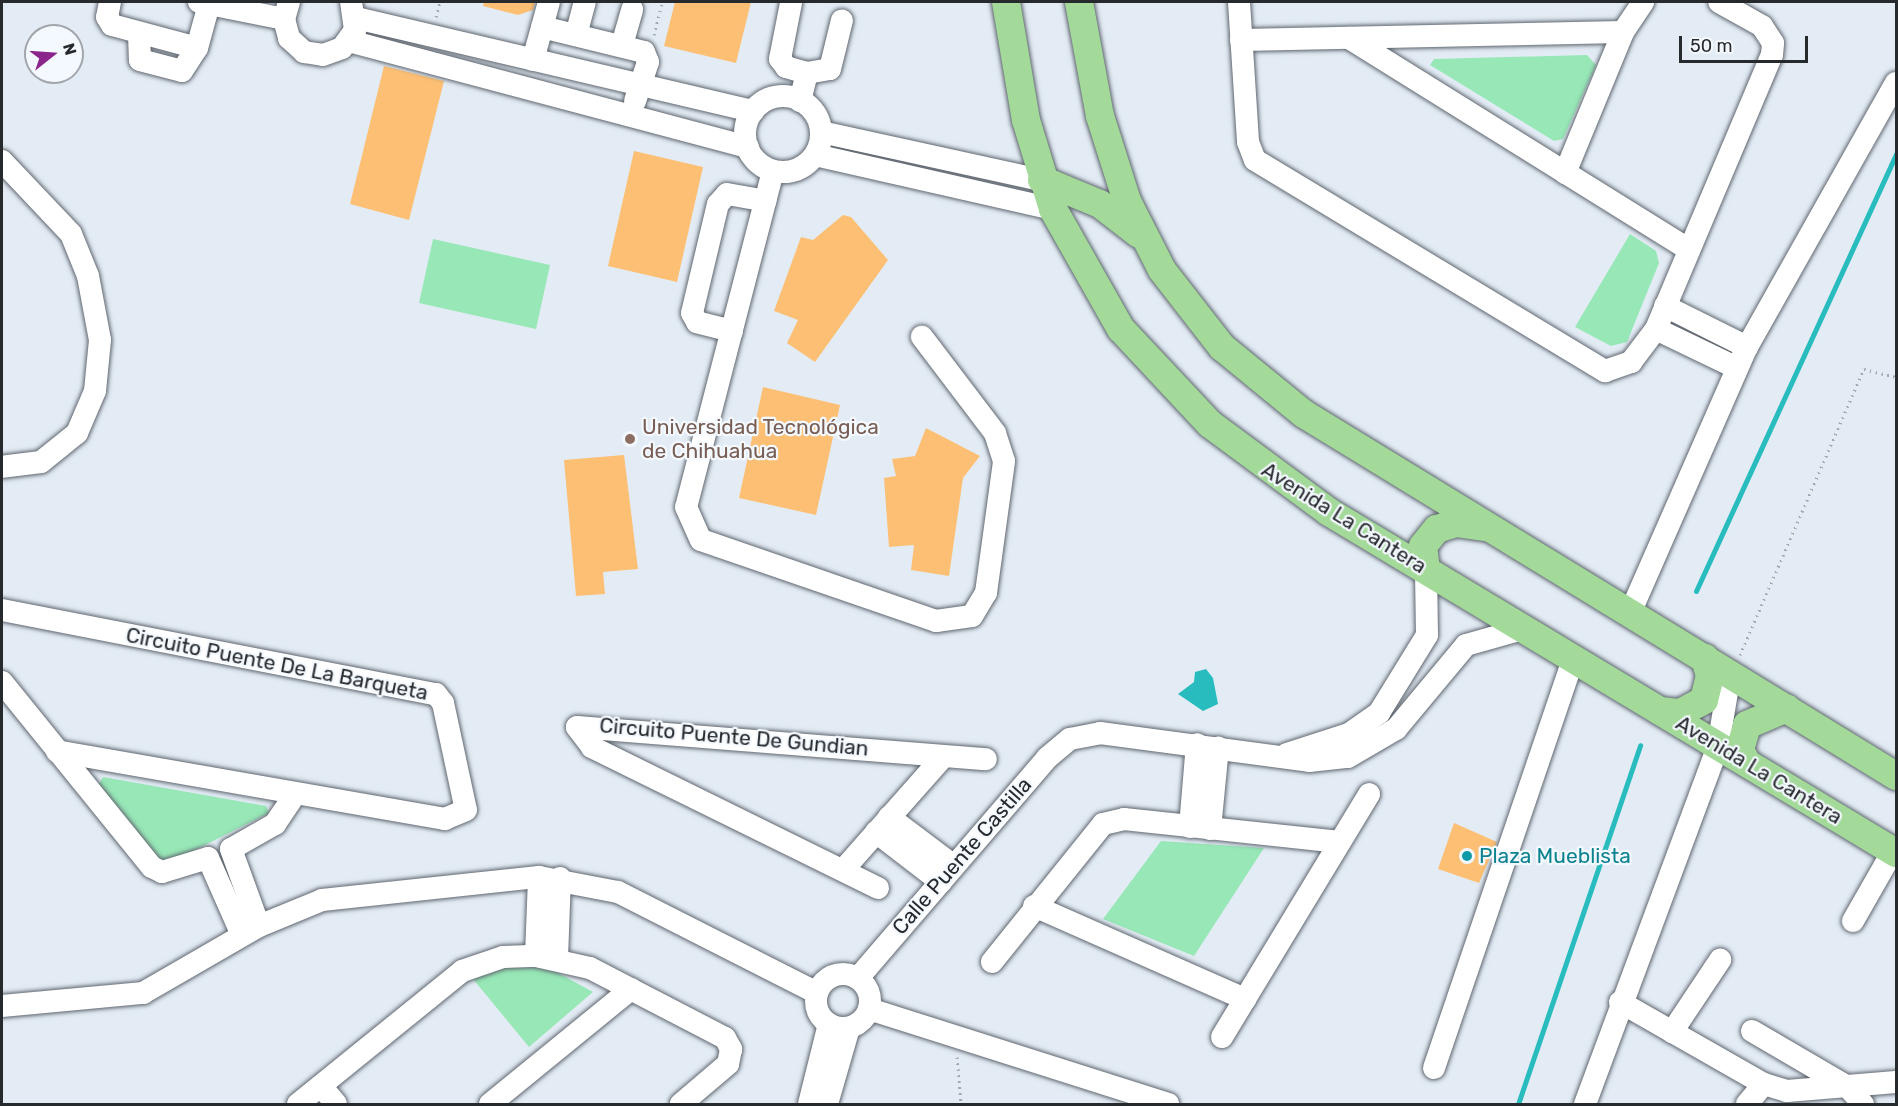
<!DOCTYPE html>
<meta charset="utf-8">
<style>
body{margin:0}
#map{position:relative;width:1898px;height:1106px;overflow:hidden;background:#e3ecf5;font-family:Rubik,sans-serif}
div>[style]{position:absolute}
.green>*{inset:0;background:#97e7b7}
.water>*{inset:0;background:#29bcbe}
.stream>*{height:5px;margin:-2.5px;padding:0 2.5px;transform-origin:2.5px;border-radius:2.5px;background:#29bcbe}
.building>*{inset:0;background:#fcbf74}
.path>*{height:3px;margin-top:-1.5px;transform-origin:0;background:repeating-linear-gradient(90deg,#a2a9b0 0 1.5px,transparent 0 6px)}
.roads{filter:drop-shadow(0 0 2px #5f666f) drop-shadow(0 0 2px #5f666f)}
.minor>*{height:22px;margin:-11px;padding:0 11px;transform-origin:11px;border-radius:11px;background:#fff}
.minor>.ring{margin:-11px;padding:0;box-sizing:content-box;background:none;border:22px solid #fff;border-radius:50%}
.major>*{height:28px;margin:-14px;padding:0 14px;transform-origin:14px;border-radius:14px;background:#a3d999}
.dots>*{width:16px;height:16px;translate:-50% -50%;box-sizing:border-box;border:3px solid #f4f9ff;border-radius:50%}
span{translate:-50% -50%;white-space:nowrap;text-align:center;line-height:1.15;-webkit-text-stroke:4.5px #f4f9ff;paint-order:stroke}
.education-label{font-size:21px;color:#785e54}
.left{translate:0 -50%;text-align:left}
.street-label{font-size:21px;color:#272a2d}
.culture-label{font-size:21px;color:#0d838f}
.frame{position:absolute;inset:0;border:3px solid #272a2d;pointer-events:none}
.north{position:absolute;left:24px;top:24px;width:60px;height:60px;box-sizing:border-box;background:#f4f9ff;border:2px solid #a2a6ab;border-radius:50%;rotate:73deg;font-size:16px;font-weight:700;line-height:24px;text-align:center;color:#272a2d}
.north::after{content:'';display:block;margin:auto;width:21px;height:27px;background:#8c258b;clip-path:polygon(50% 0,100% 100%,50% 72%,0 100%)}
.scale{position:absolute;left:1679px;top:36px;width:129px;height:27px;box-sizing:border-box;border:3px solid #272a2d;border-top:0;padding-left:8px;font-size:18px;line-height:21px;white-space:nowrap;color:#272a2d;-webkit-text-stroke:4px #f4f9ff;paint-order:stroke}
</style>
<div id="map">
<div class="green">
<div style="clip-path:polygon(1587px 55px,1596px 65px,1563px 139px,1554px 141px,1430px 65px,1434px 59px)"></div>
<div style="clip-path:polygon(1630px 234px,1656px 251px,1659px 263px,1627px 342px,1611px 346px,1575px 327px)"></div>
<div style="clip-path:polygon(433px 239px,550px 265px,536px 329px,419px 303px)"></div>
<div style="clip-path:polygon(103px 777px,266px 806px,269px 813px,171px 862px,159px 861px,97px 787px)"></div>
<div style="clip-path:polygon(1161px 841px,1264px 848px,1194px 956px,1103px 919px)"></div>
<div style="clip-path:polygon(547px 967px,593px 992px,529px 1047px,473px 979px,505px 968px)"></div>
</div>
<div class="water">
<div style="clip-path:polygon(1206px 669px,1213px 678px,1218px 704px,1203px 711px,1178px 694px,1194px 682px,1195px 672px)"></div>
</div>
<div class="stream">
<div style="left:1696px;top:591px;width:481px;rotate:-65.4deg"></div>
<div style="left:1518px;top:1104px;width:379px;rotate:-71.2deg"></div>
</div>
<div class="building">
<div style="clip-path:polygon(484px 2px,535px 2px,533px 10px,518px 15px,483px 6px)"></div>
<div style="clip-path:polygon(675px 2px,751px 2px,736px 63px,664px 46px)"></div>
<div style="clip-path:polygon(384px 66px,444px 81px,409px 220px,350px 204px)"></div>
<div style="clip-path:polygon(634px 151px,703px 167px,677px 282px,608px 266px)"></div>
<div style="clip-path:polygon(843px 215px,851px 217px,888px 260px,815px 362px,787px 343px,798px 320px,774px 311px,801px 237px,813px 240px)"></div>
<div style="clip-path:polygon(763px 387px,840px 405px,816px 515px,739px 498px)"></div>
<div style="clip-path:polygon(926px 428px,980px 456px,963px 478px,949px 576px,911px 570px,914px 545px,889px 547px,884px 478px,896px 476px,892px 459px,915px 456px)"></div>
<div style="clip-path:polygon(624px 455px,638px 569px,603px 572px,605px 594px,576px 596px,564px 460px)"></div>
<div style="clip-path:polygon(1454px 823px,1497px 842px,1479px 883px,1438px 869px)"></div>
</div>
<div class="path">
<div style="left:436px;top:17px;width:16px;rotate:-75deg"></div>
<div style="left:654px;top:35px;width:34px;rotate:-76deg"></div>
<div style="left:1740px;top:655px;width:312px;rotate:-66.6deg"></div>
<div style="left:1864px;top:369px;width:33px;rotate:14deg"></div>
<div style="left:957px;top:1057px;width:47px;rotate:85.1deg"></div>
</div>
<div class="roads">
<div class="minor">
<div style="left:110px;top:2px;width:15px;rotate:101deg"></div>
<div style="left:107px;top:17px;width:9px;rotate:58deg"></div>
<div style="left:112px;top:25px;width:88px;rotate:15.1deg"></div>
<div style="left:199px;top:2px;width:87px;rotate:11.3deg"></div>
<div style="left:289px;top:2px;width:18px;rotate:106deg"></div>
<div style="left:284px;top:19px;width:20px;rotate:75deg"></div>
<div style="left:289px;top:38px;width:21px;rotate:43deg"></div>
<div style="left:304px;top:52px;width:19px;rotate:9deg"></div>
<div style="left:323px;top:55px;width:20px;rotate:-20deg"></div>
<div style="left:342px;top:48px;width:22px;rotate:-54deg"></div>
<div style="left:355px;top:30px;width:28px;rotate:-98deg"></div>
<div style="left:1239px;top:2px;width:140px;rotate:86.3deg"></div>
<div style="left:1248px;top:142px;width:19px;rotate:69deg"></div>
<div style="left:1255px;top:160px;width:409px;rotate:31.1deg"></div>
<div style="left:1605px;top:371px;width:28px;rotate:-19deg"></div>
<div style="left:1631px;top:362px;width:41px;rotate:-52.9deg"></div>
<div style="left:1656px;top:329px;width:298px;rotate:-67.1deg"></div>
<div style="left:1772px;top:55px;width:12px;rotate:-85deg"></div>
<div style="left:1773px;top:43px;width:20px;rotate:-123deg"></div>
<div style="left:1762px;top:26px;width:49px;rotate:-150.8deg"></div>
<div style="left:791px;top:3px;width:57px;rotate:101.1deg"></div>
<div style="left:780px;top:59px;width:10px;rotate:53deg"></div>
<div style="left:786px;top:67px;width:22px;rotate:16deg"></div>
<div style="left:356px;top:18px;width:408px;rotate:13.2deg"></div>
<div style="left:542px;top:27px;width:105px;rotate:13.8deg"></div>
<div style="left:644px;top:52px;width:11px;rotate:68deg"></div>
<div style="left:648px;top:62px;width:41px;rotate:108.4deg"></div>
<div style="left:139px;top:34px;width:26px;rotate:88deg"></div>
<div style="left:140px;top:60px;width:43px;rotate:14.7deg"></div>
<div style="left:182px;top:71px;width:27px;rotate:-57deg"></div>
<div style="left:197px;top:48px;width:46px;rotate:-74.7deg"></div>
<div style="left:576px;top:35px;width:34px;rotate:-75deg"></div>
<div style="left:1349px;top:38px;width:398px;rotate:31.9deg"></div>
<div style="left:1241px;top:40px;width:382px;rotate:-1.2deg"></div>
<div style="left:1623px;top:32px;width:36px;rotate:-56deg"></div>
<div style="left:349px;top:41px;width:413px;rotate:14.9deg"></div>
<div style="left:622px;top:45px;width:37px;rotate:-74deg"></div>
<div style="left:533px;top:60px;width:60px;rotate:-74.6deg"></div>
<div class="ring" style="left:745px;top:96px;width:54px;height:54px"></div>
<div style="left:800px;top:101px;width:29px;rotate:-76deg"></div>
<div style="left:807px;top:73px;width:23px;rotate:-10deg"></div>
<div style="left:830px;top:69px;width:50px;rotate:-76.2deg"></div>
<div style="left:821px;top:132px;width:226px;rotate:12.3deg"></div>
<div style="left:815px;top:155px;width:244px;rotate:12.8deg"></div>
<div style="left:2px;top:161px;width:100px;rotate:46.6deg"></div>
<div style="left:71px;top:234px;width:45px;rotate:68deg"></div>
<div style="left:88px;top:276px;width:65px;rotate:79.4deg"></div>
<div style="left:100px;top:340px;width:51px;rotate:95.6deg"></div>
<div style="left:95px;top:391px;width:46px;rotate:113.2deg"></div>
<div style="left:77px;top:433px;width:46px;rotate:141.1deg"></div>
<div style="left:41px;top:462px;width:39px;rotate:173deg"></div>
<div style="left:773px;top:171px;width:347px;rotate:104.5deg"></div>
<div style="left:686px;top:507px;width:36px;rotate:66deg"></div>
<div style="left:701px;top:540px;width:249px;rotate:19deg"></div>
<div style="left:936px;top:621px;width:36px;rotate:-8deg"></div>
<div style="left:972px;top:616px;width:27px;rotate:-59deg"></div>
<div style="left:986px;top:593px;width:133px;rotate:-82.2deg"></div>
<div style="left:1004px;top:461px;width:29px;rotate:-108deg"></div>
<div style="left:995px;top:433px;width:121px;rotate:-127.2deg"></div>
<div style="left:1565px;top:173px;width:152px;rotate:-67.6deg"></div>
<div style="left:1665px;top:306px;width:92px;rotate:26.6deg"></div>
<div style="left:1656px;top:329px;width:90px;rotate:25.7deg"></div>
<div style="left:732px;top:331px;width:36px;rotate:-166deg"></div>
<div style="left:697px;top:322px;width:10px;rotate:-119deg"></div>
<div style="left:692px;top:313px;width:112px;rotate:-76.6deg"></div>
<div style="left:718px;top:204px;width:13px;rotate:-48deg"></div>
<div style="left:727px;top:194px;width:39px;rotate:10deg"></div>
<div style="left:2px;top:610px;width:442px;rotate:11deg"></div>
<div style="left:436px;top:694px;width:11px;rotate:52deg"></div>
<div style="left:443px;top:703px;width:109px;rotate:77.9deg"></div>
<div style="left:466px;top:810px;width:23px;rotate:157deg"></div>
<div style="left:445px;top:819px;width:394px;rotate:-170.1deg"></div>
<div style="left:1630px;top:613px;width:291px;rotate:-66.3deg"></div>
<div style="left:1747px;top:347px;width:303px;rotate:-60.6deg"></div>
<div style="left:2px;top:682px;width:238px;rotate:51deg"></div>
<div style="left:152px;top:867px;width:11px;rotate:27deg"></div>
<div style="left:162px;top:872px;width:48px;rotate:-16.9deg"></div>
<div style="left:208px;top:858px;width:84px;rotate:66.2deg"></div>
<div style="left:1287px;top:754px;width:65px;rotate:-17.9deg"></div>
<div style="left:1349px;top:734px;width:37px;rotate:-35deg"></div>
<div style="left:1379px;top:713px;width:92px;rotate:-58.4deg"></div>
<div style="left:1427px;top:635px;width:65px;rotate:-90.9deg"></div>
<div style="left:889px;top:817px;width:81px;rotate:37deg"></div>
<div style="left:1190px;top:827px;width:83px;rotate:-85.2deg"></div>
<div style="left:1210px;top:829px;width:82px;rotate:-84.4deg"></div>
<div style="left:876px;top:832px;width:82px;rotate:37.6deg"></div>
<div style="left:843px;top:870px;width:152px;rotate:-48.5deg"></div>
<div style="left:878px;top:888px;width:319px;rotate:-153.8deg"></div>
<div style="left:592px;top:747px;width:25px;rotate:-127deg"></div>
<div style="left:577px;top:727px;width:410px;rotate:4.5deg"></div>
<div style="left:1034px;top:906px;width:231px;rotate:23.8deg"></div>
<div style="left:1853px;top:921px;width:81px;rotate:-60.3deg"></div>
<div style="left:259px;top:926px;width:82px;rotate:-110deg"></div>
<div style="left:231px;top:849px;width:51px;rotate:-29.6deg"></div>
<div style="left:275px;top:824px;width:34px;rotate:-56deg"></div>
<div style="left:536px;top:956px;width:79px;rotate:-87.8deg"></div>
<div style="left:557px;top:958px;width:80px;rotate:-87.9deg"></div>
<div style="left:992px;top:962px;width:177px;rotate:-51.2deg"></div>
<div style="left:1103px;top:824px;width:22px;rotate:-13deg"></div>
<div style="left:1124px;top:819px;width:217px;rotate:6.1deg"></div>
<div class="ring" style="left:816px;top:974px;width:32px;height:32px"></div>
<div style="left:858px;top:978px;width:290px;rotate:-49.3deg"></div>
<div style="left:1047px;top:758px;width:30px;rotate:-40deg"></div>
<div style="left:1070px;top:739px;width:31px;rotate:-11deg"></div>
<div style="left:1100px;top:733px;width:211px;rotate:7.6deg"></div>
<div style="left:1309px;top:761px;width:39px;rotate:-6deg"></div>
<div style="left:1348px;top:757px;width:56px;rotate:-30.3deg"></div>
<div style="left:1396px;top:729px;width:109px;rotate:-50.2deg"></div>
<div style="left:1466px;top:645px;width:59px;rotate:-15.7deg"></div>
<div style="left:1620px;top:1002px;width:166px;rotate:29.7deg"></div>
<div style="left:1764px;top:1084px;width:24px;rotate:17deg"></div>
<div style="left:1787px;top:1091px;width:109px;rotate:-4.7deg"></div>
<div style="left:2px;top:1006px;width:142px;rotate:-5.3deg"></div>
<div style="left:143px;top:993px;width:134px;rotate:-30deg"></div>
<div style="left:259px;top:926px;width:68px;rotate:-22.4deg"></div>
<div style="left:322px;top:900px;width:218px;rotate:-6.1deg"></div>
<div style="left:539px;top:877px;width:80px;rotate:10.8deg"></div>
<div style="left:618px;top:892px;width:223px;rotate:26.9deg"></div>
<div style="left:869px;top:1009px;width:314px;rotate:17.6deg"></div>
<div style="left:1752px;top:1031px;width:111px;rotate:30.3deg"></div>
<div style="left:1848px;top:1087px;width:23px;rotate:49deg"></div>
<div style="left:1672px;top:1032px;width:87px;rotate:-56.3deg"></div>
<div style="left:1222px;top:1037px;width:284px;rotate:-58.8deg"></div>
<div style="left:1434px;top:1068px;width:432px;rotate:-71.2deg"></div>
<div style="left:321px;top:1086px;width:23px;rotate:50deg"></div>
<div style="left:298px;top:1104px;width:211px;rotate:-39deg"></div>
<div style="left:462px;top:971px;width:43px;rotate:-18.9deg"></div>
<div style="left:503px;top:957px;width:33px;rotate:-2deg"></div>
<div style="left:536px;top:956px;width:55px;rotate:12.5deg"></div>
<div style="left:590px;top:968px;width:152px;rotate:27.4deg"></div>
<div style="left:725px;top:1038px;width:13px;rotate:61deg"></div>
<div style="left:731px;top:1049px;width:15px;rotate:101deg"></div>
<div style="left:728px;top:1064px;width:62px;rotate:139.6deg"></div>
<div style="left:490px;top:1104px;width:182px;rotate:-39.2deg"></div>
<div style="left:809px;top:1104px;width:82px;rotate:-76deg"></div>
<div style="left:827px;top:1104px;width:79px;rotate:-73.9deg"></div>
<div style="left:1585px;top:1104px;width:382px;rotate:-69.6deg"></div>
<div style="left:1718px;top:746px;width:73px;rotate:-80.5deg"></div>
<div style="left:1747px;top:1104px;width:26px;rotate:-50deg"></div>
</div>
<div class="major">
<div style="left:1006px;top:2px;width:120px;rotate:80.4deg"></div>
<div style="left:1026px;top:120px;width:93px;rotate:73.1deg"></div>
<div style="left:1053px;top:209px;width:138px;rotate:60.5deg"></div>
<div style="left:1121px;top:329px;width:130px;rotate:46.9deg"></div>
<div style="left:1210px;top:424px;width:148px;rotate:36.5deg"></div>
<div style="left:1329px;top:512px;width:662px;rotate:31.02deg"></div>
<div style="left:1079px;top:2px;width:116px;rotate:79.6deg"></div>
<div style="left:1100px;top:116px;width:89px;rotate:72.4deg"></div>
<div style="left:1127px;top:201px;width:77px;rotate:63.1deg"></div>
<div style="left:1162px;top:270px;width:98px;rotate:52.1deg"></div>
<div style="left:1222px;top:347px;width:106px;rotate:39.3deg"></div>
<div style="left:1304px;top:414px;width:694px;rotate:31.45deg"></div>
<div style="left:1042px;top:180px;width:63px;rotate:22.5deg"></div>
<div style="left:1100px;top:204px;width:49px;rotate:37.6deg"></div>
<div style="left:1426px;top:570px;width:24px;rotate:-97deg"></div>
<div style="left:1423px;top:546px;width:22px;rotate:-51deg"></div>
<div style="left:1437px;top:529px;width:20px;rotate:-18deg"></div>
<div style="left:1456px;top:523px;width:30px;rotate:8deg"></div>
<div style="left:1660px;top:711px;width:20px;rotate:6deg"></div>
<div style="left:1680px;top:713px;width:27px;rotate:-28deg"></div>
<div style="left:1704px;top:700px;width:25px;rotate:-76deg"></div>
<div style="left:1710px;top:676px;width:19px;rotate:-106deg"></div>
<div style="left:1747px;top:763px;width:15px;rotate:-118deg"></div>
<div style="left:1740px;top:750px;width:26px;rotate:-74deg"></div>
<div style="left:1747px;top:725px;width:43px;rotate:-23deg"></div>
</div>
</div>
<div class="dots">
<div style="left:630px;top:439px;background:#8d6e63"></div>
<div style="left:1467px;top:856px;background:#0f9aa8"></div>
</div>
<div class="education-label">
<span class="left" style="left:642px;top:439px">Universidad Tecnológica<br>de Chihuahua</span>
</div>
<div class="street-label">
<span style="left:1344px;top:518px;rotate:32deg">Avenida La Cantera</span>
<span style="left:277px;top:664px;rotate:11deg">Circuito Puente De La Barqueta</span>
<span style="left:734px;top:737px;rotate:5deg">Circuito Puente De Gundian</span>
<span style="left:1759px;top:770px;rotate:31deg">Avenida La Cantera</span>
<span style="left:962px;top:856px;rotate:-49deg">Calle Puente Castilla</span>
</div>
<div class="culture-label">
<span class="left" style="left:1479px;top:856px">Plaza Mueblista</span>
</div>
<div class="frame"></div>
<div class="north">N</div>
<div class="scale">50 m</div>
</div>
